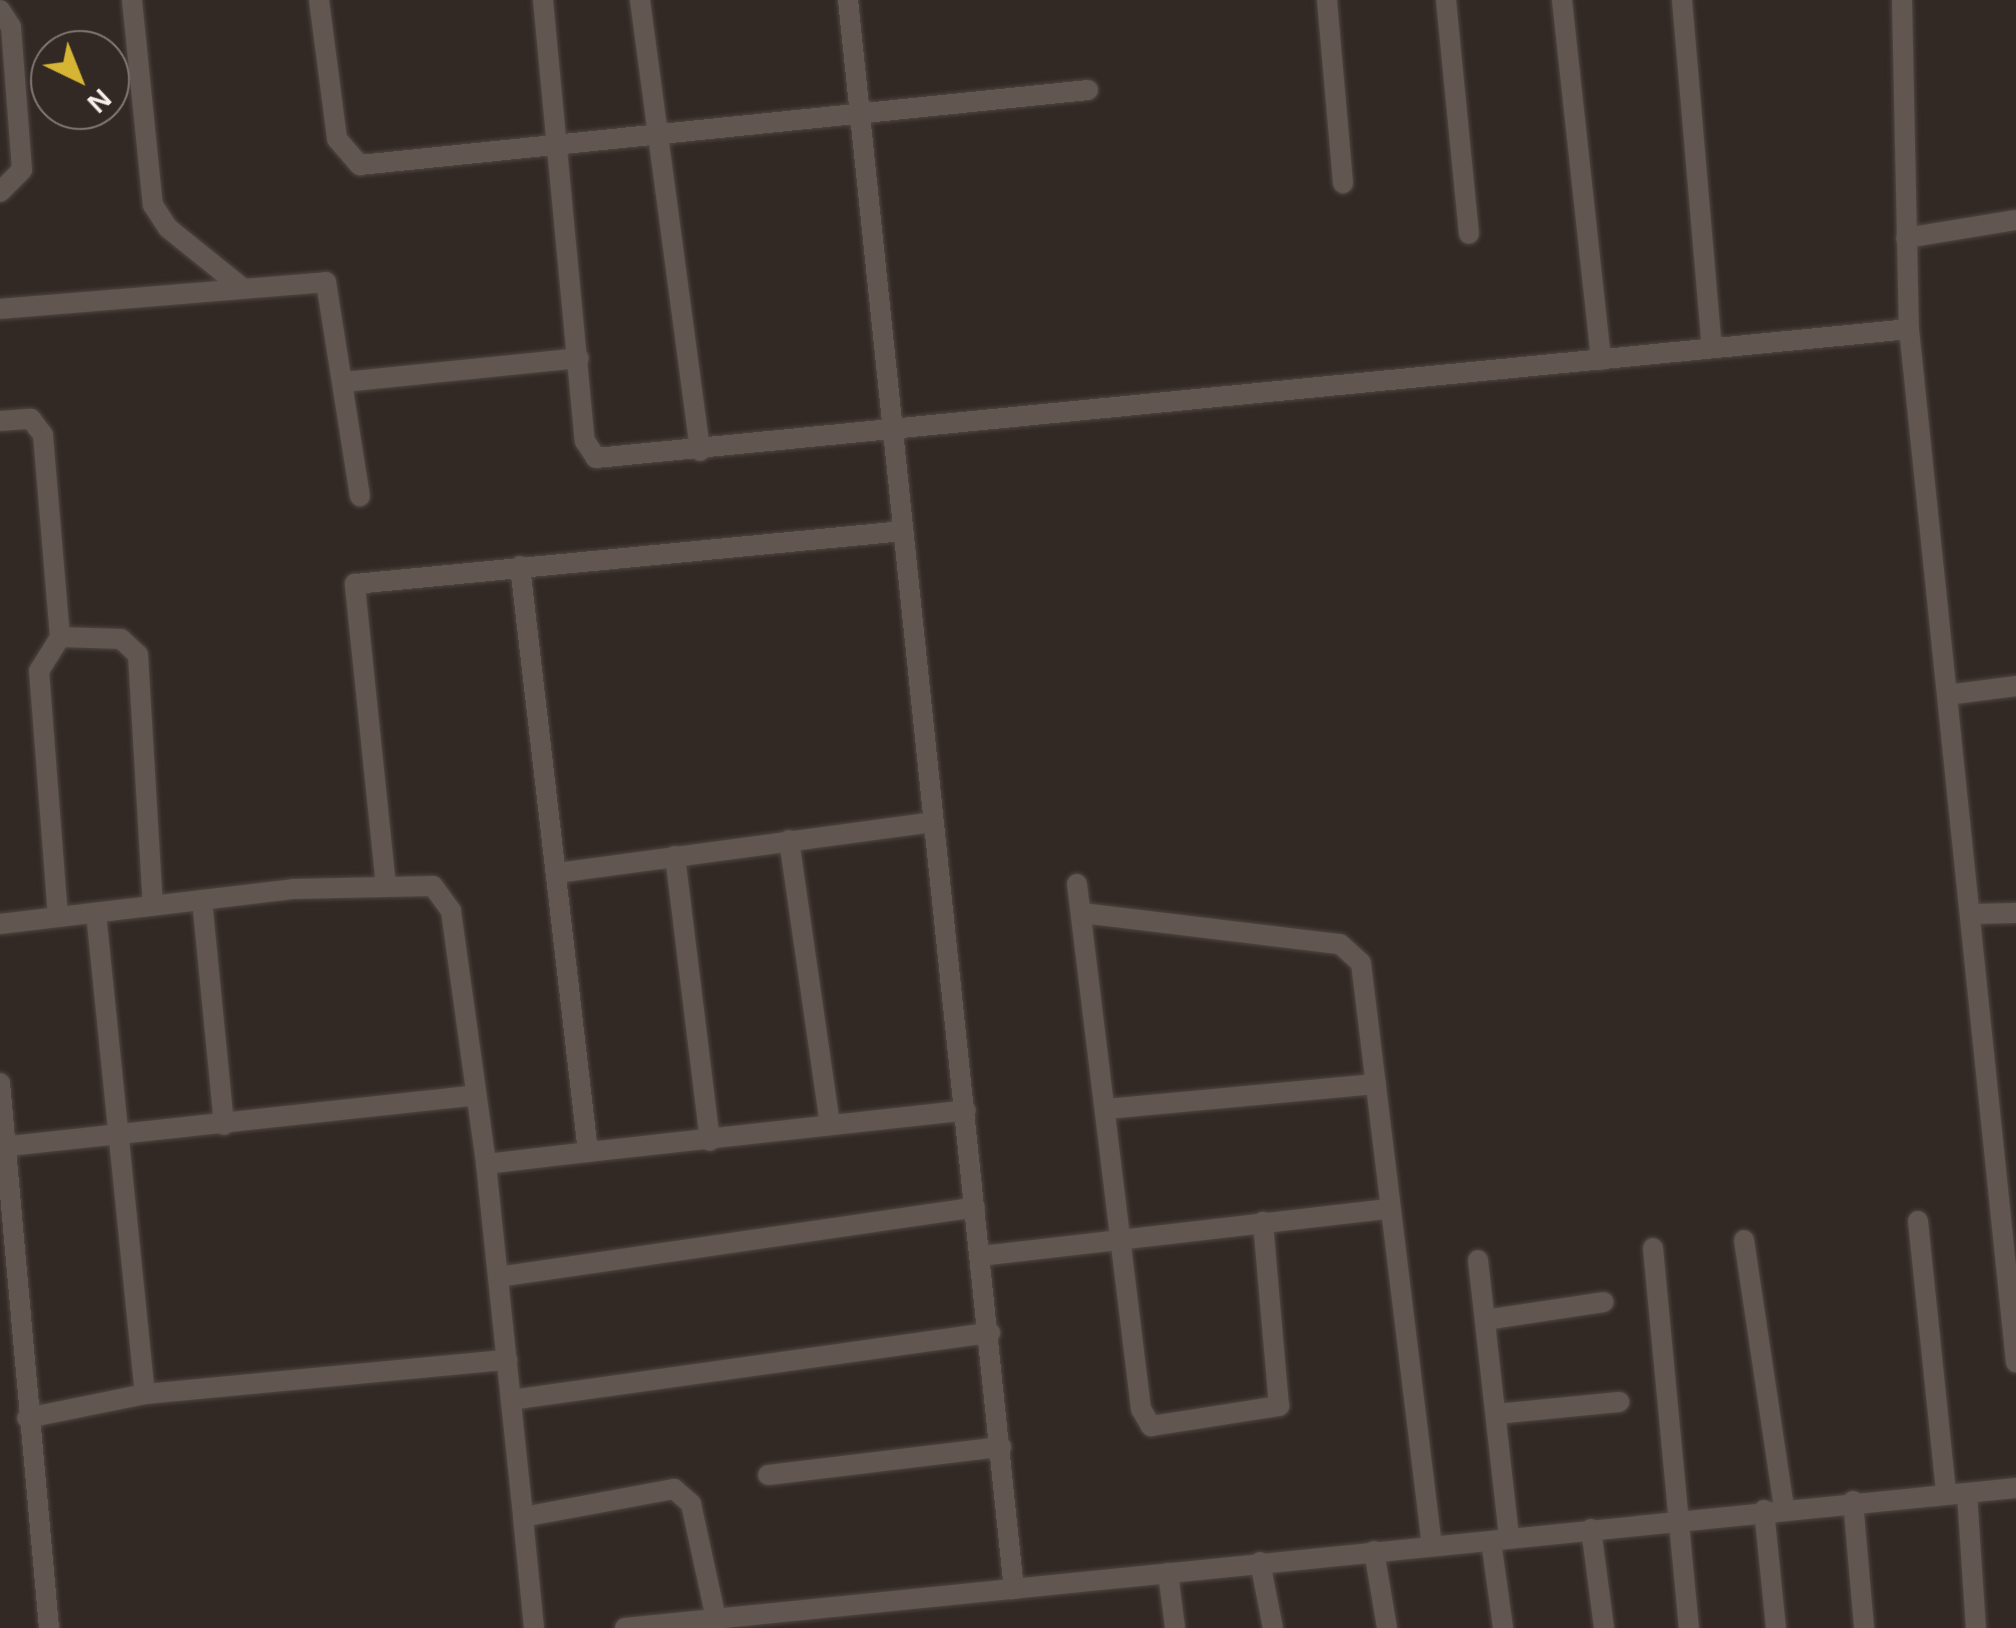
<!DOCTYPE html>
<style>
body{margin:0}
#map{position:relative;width:2016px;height:1628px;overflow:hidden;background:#332924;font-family:Helvetica,sans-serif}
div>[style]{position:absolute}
.roads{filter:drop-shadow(0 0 2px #4f4642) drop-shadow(0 0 2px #4f4642)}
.street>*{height:20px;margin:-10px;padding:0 10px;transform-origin:10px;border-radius:10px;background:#615650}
span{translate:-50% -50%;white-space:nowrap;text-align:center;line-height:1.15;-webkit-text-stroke:10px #332924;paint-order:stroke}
.north{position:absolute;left:30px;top:30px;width:100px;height:100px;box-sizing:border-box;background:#332924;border:2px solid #817873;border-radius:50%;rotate:137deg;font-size:28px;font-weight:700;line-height:40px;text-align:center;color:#f5eeea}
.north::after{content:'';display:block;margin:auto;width:35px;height:45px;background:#d6b534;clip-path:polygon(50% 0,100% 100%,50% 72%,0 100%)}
</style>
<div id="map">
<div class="roads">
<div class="street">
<div style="left:132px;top:0;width:206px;rotate:84.2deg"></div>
<div style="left:153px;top:205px;width:27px;rotate:57deg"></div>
<div style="left:168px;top:228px;width:92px;rotate:38.9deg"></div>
<div style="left:319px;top:0;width:140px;rotate:82.6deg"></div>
<div style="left:337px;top:139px;width:35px;rotate:49deg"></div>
<div style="left:360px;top:165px;width:732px;rotate:-5.88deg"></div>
<div style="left:543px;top:0;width:443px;rotate:84.6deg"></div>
<div style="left:585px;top:441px;width:20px;rotate:57deg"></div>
<div style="left:596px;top:458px;width:1319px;rotate:-5.61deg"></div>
<div style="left:640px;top:0;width:455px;rotate:82.4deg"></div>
<div style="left:848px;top:0;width:1598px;rotate:84.04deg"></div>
<div style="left:1327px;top:0;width:184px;rotate:85deg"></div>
<div style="left:1446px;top:0;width:235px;rotate:84.4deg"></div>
<div style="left:1562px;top:0;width:362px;rotate:83.8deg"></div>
<div style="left:1682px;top:0;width:349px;rotate:85.1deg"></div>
<div style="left:1902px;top:0;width:329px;rotate:88.8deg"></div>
<div style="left:1909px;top:329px;width:1039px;rotate:84.09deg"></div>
<div style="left:0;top:10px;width:20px;rotate:57deg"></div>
<div style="left:11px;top:27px;width:143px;rotate:85.6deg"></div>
<div style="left:22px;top:170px;width:31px;rotate:135deg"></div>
<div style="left:1906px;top:238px;width:111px;rotate:-9.3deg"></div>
<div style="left:0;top:309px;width:327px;rotate:-4.7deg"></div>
<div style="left:326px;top:282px;width:217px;rotate:81deg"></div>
<div style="left:344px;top:382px;width:236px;rotate:-5.8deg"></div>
<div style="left:0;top:421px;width:31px;rotate:-4deg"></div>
<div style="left:31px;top:419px;width:20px;rotate:53deg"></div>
<div style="left:43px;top:435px;width:203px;rotate:85.2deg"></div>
<div style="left:60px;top:637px;width:61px;rotate:1.9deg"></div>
<div style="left:121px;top:639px;width:23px;rotate:43deg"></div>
<div style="left:138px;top:655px;width:251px;rotate:86.6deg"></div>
<div style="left:520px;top:566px;width:590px;rotate:83.38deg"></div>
<div style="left:588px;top:1152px;width:380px;rotate:-6.3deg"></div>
<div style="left:1947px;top:695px;width:70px;rotate:-7.4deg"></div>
<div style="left:789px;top:840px;width:288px;rotate:81.8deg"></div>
<div style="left:675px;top:856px;width:287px;rotate:83deg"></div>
<div style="left:557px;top:873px;width:373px;rotate:-7.7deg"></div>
<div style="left:1077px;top:884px;width:529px;rotate:83.05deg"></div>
<div style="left:1141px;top:1409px;width:20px;rotate:60deg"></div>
<div style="left:1151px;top:1426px;width:130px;rotate:-8.9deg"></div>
<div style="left:1279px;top:1406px;width:185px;rotate:-95deg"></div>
<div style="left:386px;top:886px;width:304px;rotate:-95.9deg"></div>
<div style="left:355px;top:584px;width:551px;rotate:-5.52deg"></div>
<div style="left:202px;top:900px;width:226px;rotate:84.4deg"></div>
<div style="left:96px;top:913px;width:483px;rotate:84.2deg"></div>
<div style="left:145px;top:1394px;width:364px;rotate:-5.4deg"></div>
<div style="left:1082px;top:913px;width:260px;rotate:6.9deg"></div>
<div style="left:1340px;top:944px;width:28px;rotate:42deg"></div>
<div style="left:1361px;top:963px;width:587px;rotate:83.06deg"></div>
<div style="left:1974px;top:914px;width:42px;rotate:-1.4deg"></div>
<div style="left:58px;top:917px;width:247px;rotate:-94.4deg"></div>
<div style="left:39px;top:671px;width:40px;rotate:-58deg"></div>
<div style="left:0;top:924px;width:295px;rotate:-6.8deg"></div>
<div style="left:293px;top:889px;width:140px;rotate:-1.2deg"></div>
<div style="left:433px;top:886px;width:31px;rotate:54deg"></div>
<div style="left:451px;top:911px;width:255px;rotate:82.1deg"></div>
<div style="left:486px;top:1164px;width:103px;rotate:-6.7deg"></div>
<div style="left:0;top:1083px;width:547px;rotate:84.86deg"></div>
<div style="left:1106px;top:1109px;width:271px;rotate:-5.3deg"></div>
<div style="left:0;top:1147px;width:476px;rotate:-6.2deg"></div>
<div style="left:486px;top:1164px;width:355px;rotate:84deg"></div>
<div style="left:1918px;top:1221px;width:273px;rotate:84.1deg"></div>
<div style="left:1744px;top:1240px;width:270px;rotate:81.5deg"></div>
<div style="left:1653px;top:1248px;width:382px;rotate:84.6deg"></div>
<div style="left:981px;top:1256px;width:412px;rotate:-6.6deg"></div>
<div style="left:1478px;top:1260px;width:280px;rotate:83.6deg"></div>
<div style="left:498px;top:1277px;width:482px;rotate:-8.3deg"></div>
<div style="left:1485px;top:1320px;width:120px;rotate:-8.6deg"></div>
<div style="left:511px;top:1400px;width:484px;rotate:-8deg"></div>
<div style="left:1496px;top:1414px;width:124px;rotate:-5.6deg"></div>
<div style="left:27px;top:1418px;width:120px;rotate:-11.5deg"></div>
<div style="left:768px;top:1475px;width:235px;rotate:-6.9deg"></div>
<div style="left:1967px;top:1494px;width:134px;rotate:86.2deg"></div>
<div style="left:1853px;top:1501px;width:127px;rotate:85deg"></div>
<div style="left:1764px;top:1510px;width:119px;rotate:84.2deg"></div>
<div style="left:1591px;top:1529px;width:100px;rotate:82.5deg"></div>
<div style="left:1491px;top:1541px;width:88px;rotate:82.1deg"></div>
<div style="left:1374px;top:1551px;width:78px;rotate:80.4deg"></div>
<div style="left:1260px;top:1562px;width:67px;rotate:78.9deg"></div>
<div style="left:1168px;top:1573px;width:55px;rotate:82.7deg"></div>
<div style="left:534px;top:1628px;width:112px;rotate:-95.7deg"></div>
<div style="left:523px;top:1517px;width:154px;rotate:-10.5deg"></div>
<div style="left:674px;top:1489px;width:23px;rotate:41deg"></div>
<div style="left:691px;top:1504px;width:122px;rotate:77.7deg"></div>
<div style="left:625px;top:1628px;width:1398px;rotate:-5.75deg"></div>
</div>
</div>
<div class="north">N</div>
</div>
